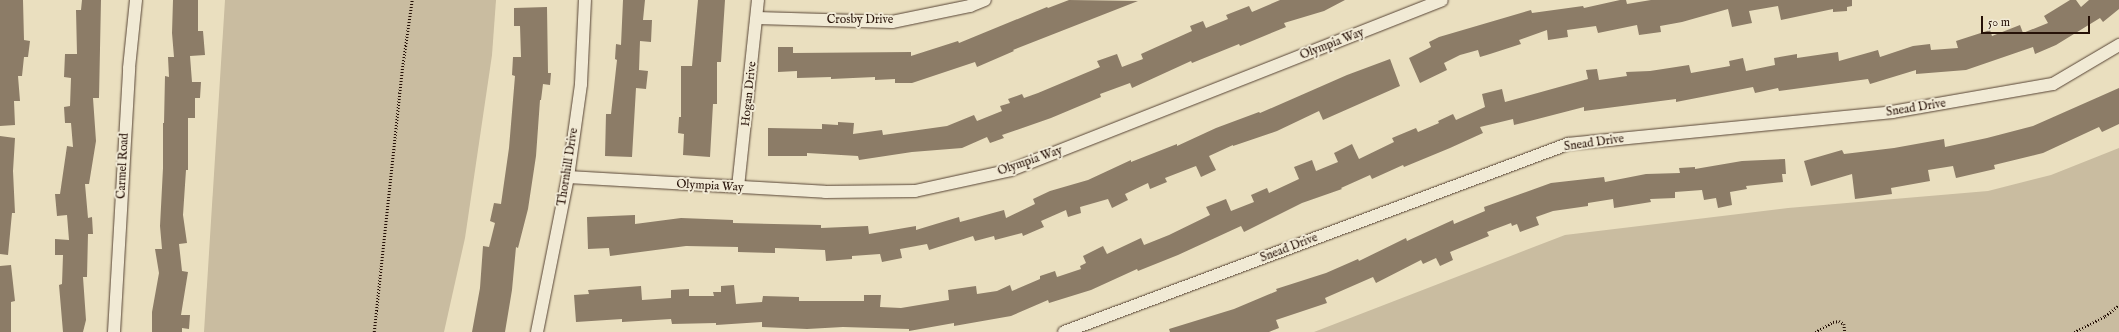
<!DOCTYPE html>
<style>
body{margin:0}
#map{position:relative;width:2119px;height:332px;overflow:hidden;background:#eadfbf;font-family:"IM FELL English",serif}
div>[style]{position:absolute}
.green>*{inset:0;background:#c9bca0}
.building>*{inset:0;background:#8c7c67}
.path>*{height:2.5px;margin-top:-1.25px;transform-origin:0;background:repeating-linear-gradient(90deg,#261107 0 1px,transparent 0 3px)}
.roads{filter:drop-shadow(0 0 1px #574435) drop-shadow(0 0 1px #574435)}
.street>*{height:12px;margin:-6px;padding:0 6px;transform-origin:6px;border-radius:6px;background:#f1ead5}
span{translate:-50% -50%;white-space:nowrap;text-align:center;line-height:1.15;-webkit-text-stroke:4px #f1ead5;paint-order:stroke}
.street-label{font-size:12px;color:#261107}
.scale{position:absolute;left:1981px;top:16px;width:109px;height:18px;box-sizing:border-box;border:2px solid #261107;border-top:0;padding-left:5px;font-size:12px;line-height:14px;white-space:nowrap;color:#261107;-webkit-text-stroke:3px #f1ead5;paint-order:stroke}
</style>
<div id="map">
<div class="green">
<div style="clip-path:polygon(225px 0,496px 0,492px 55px,465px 238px,444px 332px,204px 332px)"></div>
<div style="clip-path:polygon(2119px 148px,2119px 332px,1314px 332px,1565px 235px,1788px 208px,1988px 191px,2051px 175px)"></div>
</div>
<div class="building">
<div style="clip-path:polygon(0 0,23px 0,24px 40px,30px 41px,28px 57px,24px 57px,22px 76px,18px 76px,20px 101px,14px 101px,15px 125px,0 126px)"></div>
<div style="clip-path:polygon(82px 0,101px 0,99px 98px,93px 98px,96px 141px,89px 184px,85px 184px,88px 218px,92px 217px,93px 234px,88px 234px,87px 277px,83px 277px,86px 320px,83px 332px,63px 332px,59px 285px,62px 284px,63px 255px,55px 255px,55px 239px,69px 240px,67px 215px,57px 216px,55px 194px,60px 194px,67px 146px,73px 147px,71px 123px,65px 123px,64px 107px,70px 106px,71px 78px,64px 77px,65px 54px,77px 54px,76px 10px,81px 10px)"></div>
<div style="clip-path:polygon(173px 0,198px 0,198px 31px,203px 31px,205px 55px,190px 56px,192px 82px,201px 82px,200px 98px,195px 98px,195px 118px,188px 118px,188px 170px,186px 170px,183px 215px,187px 243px,179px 244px,182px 271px,188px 272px,181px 315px,190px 315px,189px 329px,182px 328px,182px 332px,152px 332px,152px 312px,159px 273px,155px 249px,162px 249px,160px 226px,163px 168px,163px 123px,164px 123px,165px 76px,169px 77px,168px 57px,174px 57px,172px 33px)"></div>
<div style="clip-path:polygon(623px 0,645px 0,643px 20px,652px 20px,651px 42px,640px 41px,639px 70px,648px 71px,646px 89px,636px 88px,632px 157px,605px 156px,606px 114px,611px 114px,617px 60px,615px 59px,616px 44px,621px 45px)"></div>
<div style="clip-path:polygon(698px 0,725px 0,721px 62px,717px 62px,717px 104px,713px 104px,710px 157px,683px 155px,684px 134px,678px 133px,679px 117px,681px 117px,681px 66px,692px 66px)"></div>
<div style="clip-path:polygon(1069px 0,1138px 1px,1013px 50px,1014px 51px,977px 67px,975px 62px,912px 83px,895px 83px,895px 79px,875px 80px,875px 77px,831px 79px,831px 77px,797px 78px,797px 71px,778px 72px,778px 47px,793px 47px,793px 53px,911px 52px,911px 56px,958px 41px,959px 43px,1047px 7px,1048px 8px)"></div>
<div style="clip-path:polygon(1280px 0,1345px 0,1324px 11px,1284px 23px,1286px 27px,1240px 46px,1239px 44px,1192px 63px,1191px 61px,1132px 88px,1130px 83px,1100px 94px,1101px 97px,1051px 118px,1002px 135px,1004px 138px,990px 143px,987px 137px,962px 148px,912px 152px,859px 160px,858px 156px,807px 153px,807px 156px,768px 156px,768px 128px,822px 129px,822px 124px,838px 125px,838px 122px,854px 123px,853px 134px,882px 130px,883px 135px,947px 126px,974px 115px,977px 121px,1002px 111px,1000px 106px,1010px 103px,1008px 99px,1022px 94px,1024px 98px,1038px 93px,1100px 67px,1097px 61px,1117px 54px,1122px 67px,1143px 59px,1141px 54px,1192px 31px,1190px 26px,1203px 21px,1206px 28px,1228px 19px,1226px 15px,1249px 6px,1252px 12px)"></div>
<div style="clip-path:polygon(1620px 0,1626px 0,1627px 4px,1651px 0,1852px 0,1852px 6px,1847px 7px,1847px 11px,1833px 12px,1833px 9px,1781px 20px,1778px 6px,1749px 11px,1752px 23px,1732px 27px,1728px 9px,1682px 22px,1660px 26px,1661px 32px,1639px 35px,1637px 25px,1598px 33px,1596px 26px,1567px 30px,1568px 37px,1548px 40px,1547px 30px,1519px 40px,1521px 44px,1490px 54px,1480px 57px,1478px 50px,1460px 55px,1444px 63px,1447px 70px,1420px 83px,1409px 58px,1431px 47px,1429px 42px,1439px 37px,1531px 10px,1532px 13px,1583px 6px,1584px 8px)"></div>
<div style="clip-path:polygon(2070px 0,2076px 0,2081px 7px,2089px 0,2119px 0,2119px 9px,2103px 22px,2100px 18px,2056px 45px,2035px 54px,2033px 47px,1966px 70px,1916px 74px,1916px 70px,1870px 84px,1868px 79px,1779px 91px,1778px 88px,1755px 93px,1753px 87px,1676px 102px,1676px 99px,1584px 111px,1584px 107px,1514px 125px,1513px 119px,1480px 127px,1483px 133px,1450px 148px,1404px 167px,1403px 165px,1372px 179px,1370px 175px,1341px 188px,1342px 189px,1302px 203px,1244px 232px,1241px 226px,1178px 255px,1138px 271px,1137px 269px,1091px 290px,1049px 303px,1048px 300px,1011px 316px,954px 326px,954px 323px,909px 331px,909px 329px,843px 327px,807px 329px,762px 327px,762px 322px,716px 325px,716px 323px,672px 324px,671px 319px,622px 322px,622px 319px,576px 322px,574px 295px,589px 294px,588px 290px,628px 287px,641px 286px,642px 300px,671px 298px,671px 290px,689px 289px,689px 296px,714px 296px,713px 292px,721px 292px,721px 286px,734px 285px,736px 304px,762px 302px,763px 296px,799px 297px,799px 301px,864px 301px,864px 295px,881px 295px,880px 307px,901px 308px,949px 300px,948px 290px,976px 286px,977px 294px,997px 291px,1010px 285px,1012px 291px,1040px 279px,1040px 276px,1055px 271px,1057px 277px,1081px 269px,1080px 266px,1086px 263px,1083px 256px,1103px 246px,1107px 254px,1141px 238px,1144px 245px,1169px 235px,1210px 215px,1206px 207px,1226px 199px,1231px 211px,1254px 202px,1251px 195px,1267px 188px,1269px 193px,1299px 179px,1294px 167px,1312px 160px,1316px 171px,1338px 162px,1334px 153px,1352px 144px,1359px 159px,1394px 142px,1392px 138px,1416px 128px,1418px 132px,1439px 123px,1438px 121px,1453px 114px,1456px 120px,1485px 107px,1482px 94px,1502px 89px,1505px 102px,1588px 79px,1586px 70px,1597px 69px,1599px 80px,1627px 76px,1626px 72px,1650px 71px,1689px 65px,1691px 73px,1730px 66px,1729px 61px,1743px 58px,1746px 71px,1775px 65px,1774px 58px,1797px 54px,1797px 58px,1838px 52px,1839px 61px,1878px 50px,1880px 57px,1913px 46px,1930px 44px,1931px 50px,1958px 48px,1956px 41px,1990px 30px,1992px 36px,2020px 25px,2023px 33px,2048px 23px,2044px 16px)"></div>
<div style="clip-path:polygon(547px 7px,548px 73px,551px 73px,550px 85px,543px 84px,541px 100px,540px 100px,536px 156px,528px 209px,518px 248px,516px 247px,512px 290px,505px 332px,472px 332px,480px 288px,483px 246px,489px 247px,495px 223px,490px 221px,494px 203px,501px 204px,509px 148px,515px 76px,512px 75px,513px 57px,521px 57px,520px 26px,514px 26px,514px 8px)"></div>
<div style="clip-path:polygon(1390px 59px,1400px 86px,1323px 120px,1319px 111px,1277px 131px,1233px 146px,1233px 145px,1209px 156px,1216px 170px,1201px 177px,1196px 166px,1165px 178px,1167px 182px,1150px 189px,1148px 183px,1125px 194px,1128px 200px,1112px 208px,1108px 199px,1080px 207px,1081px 213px,1068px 217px,1066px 210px,1041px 221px,1044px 227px,1023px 236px,1022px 233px,995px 240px,994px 236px,975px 241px,973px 236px,929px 250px,927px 244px,900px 249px,902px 258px,882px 262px,880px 254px,852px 256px,852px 259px,826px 261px,825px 250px,775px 248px,775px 253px,738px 252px,738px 247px,686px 246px,610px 256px,609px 248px,588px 249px,587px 217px,635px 215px,635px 224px,681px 218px,733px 220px,733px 223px,821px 225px,821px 228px,868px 226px,869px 234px,916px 226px,916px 230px,959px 217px,960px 222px,1004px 210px,1006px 218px,1035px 204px,1033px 199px,1050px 191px,1088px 180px,1131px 160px,1131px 162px,1177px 144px,1177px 146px,1216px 128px,1259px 112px,1260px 113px,1347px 75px)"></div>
<div style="clip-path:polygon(2119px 88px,2119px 124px,2102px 132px,2099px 127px,2043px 153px,1994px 165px,1995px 169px,1956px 178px,1953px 166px,1928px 170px,1930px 181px,1891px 188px,1892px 194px,1855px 199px,1852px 174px,1811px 186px,1804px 161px,1842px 150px,1844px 154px,1894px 148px,1944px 139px,1945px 147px,1987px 138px,2033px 126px)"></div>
<div style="clip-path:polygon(0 136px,15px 138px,13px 171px,15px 213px,12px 213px,8px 255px,0 254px)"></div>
<div style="clip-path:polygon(1785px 159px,1786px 174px,1782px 174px,1783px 182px,1746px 186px,1747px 189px,1730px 192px,1732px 205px,1718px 208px,1716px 198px,1704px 200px,1702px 190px,1675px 192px,1675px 198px,1650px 199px,1651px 202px,1614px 208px,1613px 199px,1588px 203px,1588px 206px,1553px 211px,1536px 217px,1539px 225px,1520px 232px,1517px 224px,1512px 226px,1511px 223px,1487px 232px,1489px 236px,1450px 252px,1453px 260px,1440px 266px,1436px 258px,1423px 264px,1421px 260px,1376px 283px,1373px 277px,1325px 298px,1327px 303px,1276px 320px,1279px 328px,1269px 332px,1170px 332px,1169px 329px,1234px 309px,1277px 291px,1276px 289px,1326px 273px,1358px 259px,1359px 261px,1406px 238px,1407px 241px,1453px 220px,1454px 224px,1485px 211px,1484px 207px,1551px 183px,1604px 177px,1605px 182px,1646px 174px,1680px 173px,1679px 168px,1695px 167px,1695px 169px,1742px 161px)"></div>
<div style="clip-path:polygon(11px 265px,15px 301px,11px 302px,11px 332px,0 332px,0 266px)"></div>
</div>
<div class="path">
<div style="left:374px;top:332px;width:263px;rotate:-83.9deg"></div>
<div style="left:402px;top:70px;width:71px;rotate:-81.9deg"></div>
<div style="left:1815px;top:332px;width:21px;rotate:-29deg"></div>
<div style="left:1833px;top:322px;width:6px;rotate:-9deg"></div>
<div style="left:1839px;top:321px;width:6px;rotate:31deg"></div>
<div style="left:1844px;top:324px;width:8px;rotate:83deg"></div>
<div style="left:2074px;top:332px;width:35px;rotate:-27deg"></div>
<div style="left:2105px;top:316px;width:18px;rotate:-38deg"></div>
</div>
<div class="roads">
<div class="street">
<div style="left:757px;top:18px;width:135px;rotate:1.7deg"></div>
<div style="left:892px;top:22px;width:80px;rotate:-11.6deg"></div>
<div style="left:970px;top:6px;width:16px;rotate:-22deg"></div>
<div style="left:568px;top:177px;width:257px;rotate:3.3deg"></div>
<div style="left:825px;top:192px;width:90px;rotate:-0.6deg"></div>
<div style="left:915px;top:191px;width:98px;rotate:-12.3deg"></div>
<div style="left:1011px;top:170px;width:463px;rotate:-21.5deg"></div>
<div style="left:738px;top:187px;width:188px;rotate:-83.9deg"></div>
<div style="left:114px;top:332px;width:264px;rotate:-86.7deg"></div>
<div style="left:129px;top:68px;width:68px;rotate:-84.1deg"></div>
<div style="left:537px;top:332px;width:158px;rotate:-78.7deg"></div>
<div style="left:568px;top:177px;width:94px;rotate:-82deg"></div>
<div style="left:581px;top:84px;width:84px;rotate:-87.3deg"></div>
<div style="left:1064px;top:332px;width:538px;rotate:-20.46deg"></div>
<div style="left:1568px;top:144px;width:326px;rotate:-5.6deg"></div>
<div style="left:1892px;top:112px;width:163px;rotate:-9.9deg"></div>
<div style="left:2053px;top:84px;width:77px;rotate:-30.6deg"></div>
</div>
</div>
<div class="street-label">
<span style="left:860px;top:20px">Crosby Drive</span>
<span style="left:1332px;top:44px;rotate:-21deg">Olympia Way</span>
<span style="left:749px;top:94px;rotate:-84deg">Hogan Drive</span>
<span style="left:1916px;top:108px;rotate:-9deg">Snead Drive</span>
<span style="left:1594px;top:143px;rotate:-8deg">Snead Drive</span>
<span style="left:1030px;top:161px;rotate:-19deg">Olympia Way</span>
<span style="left:123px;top:166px;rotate:-87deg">Carmel Road</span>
<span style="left:568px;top:167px;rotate:-81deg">Thornhill Drive</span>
<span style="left:710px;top:186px;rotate:3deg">Olympia Way</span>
<span style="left:1289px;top:248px;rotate:-21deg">Snead Drive</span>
</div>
<div class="scale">50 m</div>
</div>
